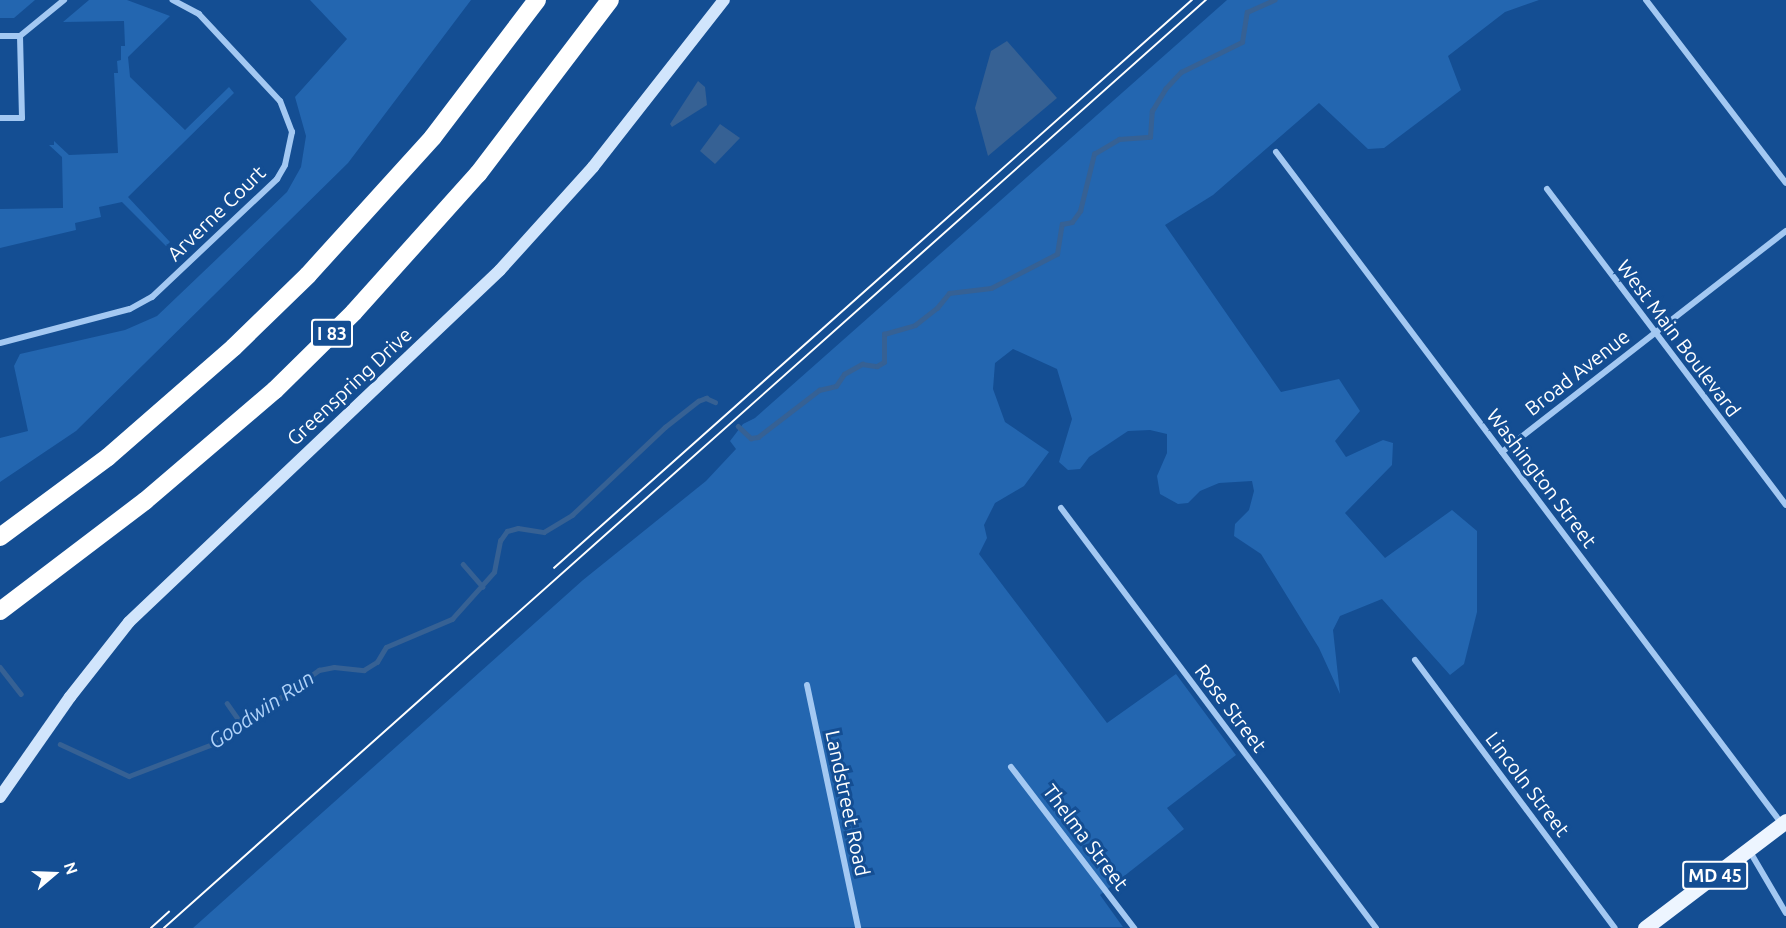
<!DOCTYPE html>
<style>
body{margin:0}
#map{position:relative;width:1786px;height:928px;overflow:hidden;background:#144e93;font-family:Ubuntu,sans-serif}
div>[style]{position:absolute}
.green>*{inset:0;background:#2366b0}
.water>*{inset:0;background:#366194}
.stream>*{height:4.5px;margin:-2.25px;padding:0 2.25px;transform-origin:2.25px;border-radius:2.25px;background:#366194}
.street>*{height:6px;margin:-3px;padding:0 3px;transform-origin:3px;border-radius:3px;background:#a3c8f2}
.secondary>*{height:12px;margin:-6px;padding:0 6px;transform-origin:6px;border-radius:6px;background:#d1e5fc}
.primary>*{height:15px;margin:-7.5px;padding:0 7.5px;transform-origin:7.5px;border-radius:7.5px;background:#edf5ff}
.highway>*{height:18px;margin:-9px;padding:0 9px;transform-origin:9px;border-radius:9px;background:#fff}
.tram>*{height:1.5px;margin:-0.75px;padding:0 0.75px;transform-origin:0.75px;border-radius:0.75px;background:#fff}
span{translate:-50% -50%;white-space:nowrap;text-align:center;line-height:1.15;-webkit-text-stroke:6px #144e93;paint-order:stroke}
.shield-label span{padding:2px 4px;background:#144e93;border:2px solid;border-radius:4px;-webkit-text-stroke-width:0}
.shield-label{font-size:18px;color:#fff;font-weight:700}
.street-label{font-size:20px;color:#fff}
.water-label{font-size:21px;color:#afd2f9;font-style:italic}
.north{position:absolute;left:24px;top:844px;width:60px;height:60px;-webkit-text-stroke:4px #144e93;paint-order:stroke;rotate:71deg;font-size:16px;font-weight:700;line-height:24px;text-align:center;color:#fff}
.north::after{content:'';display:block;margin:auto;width:21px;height:27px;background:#fff;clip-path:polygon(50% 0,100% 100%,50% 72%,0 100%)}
</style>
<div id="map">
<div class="green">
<div style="clip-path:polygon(0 0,35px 0,14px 18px,0 18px)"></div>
<div style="clip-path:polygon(89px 0,127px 0,170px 16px,128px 57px,130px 77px,185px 130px,229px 87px,234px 93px,128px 197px,170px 242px,166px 246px,122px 202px,99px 207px,101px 217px,75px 223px,76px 230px,0 248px,0 209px,63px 208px,62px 157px,49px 145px,54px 145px,54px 141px,69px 155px,118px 153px,114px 73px,118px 73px,117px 61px,121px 60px,121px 46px,125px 46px,124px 21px,63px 22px)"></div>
<div style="clip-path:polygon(310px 0,471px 0,348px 163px,76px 431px,0 482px,0 438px,28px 431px,14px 366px,20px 354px,125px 330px,157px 316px,287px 192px,301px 167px,306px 136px,295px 97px,347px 39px)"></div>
<div style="clip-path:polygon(1227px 0,1539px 0,1505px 12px,1448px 56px,1461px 90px,1384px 148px,1368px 149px,1319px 103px,1213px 195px,1165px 225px,1281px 392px,1339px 379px,1360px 411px,1335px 441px,1346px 457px,1383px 440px,1393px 443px,1392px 465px,1345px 513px,1385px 558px,1452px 510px,1477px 531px,1477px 612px,1464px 664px,1450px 675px,1382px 599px,1340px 616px,1333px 630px,1340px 694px,1319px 648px,1261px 554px,1234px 536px,1235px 524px,1249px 510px,1254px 491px,1252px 481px,1219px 483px,1200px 491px,1188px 503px,1178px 504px,1160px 494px,1157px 476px,1167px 453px,1167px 434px,1150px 430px,1128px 431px,1089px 457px,1080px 469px,1068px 470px,1059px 462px,1072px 419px,1057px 369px,1013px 349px,995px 363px,993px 389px,1005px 422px,1049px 452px,1024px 486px,995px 503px,984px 525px,987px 538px,979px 554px,1107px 723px,1176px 674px,1236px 755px,1167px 808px,1184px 829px,1100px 895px,1123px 927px,193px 928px,583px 580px,706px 481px,736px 449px,730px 441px,743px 424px,755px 418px)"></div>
</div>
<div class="water">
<div style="clip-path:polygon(1007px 41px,1057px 98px,988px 156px,975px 108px,991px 51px)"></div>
<div style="clip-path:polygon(698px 81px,705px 87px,707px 105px,672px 127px,670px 124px)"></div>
<div style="clip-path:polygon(720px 124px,740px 138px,715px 164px,700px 151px)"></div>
</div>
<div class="stream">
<div style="left:738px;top:426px;width:18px;rotate:43deg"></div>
<div style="left:751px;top:438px;width:7px;rotate:-8deg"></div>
<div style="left:758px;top:437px;width:77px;rotate:-37.6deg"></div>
<div style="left:819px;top:390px;width:17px;rotate:-13deg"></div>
<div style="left:836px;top:386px;width:14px;rotate:-56deg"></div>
<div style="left:844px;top:374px;width:21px;rotate:-29deg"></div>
<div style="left:862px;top:364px;width:15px;rotate:8deg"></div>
<div style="left:877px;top:366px;width:8px;rotate:-30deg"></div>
<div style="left:884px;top:362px;width:28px;rotate:-90deg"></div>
<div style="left:884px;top:334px;width:32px;rotate:-16deg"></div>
<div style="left:915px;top:325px;width:28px;rotate:-38deg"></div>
<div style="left:937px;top:308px;width:19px;rotate:-51deg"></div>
<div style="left:949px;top:293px;width:42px;rotate:-6.8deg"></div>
<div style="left:991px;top:288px;width:74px;rotate:-27.3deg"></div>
<div style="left:1057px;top:254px;width:30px;rotate:-81deg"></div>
<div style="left:1062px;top:224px;width:10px;rotate:-11deg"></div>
<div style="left:1072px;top:222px;width:14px;rotate:-54deg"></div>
<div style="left:1080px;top:211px;width:59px;rotate:-76.2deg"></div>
<div style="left:1094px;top:154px;width:29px;rotate:-31deg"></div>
<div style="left:1119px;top:139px;width:31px;rotate:-4deg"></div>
<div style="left:1150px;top:137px;width:26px;rotate:-86deg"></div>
<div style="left:1152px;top:111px;width:26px;rotate:-59deg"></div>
<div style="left:1165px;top:89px;width:23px;rotate:-47deg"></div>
<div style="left:1181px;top:72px;width:68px;rotate:-26.2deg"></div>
<div style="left:1242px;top:42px;width:30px;rotate:-81deg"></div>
<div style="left:1247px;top:12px;width:30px;rotate:-24deg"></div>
<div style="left:463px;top:564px;width:30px;rotate:49deg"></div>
<div style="left:0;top:667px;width:34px;rotate:52deg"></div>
<div style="left:227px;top:703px;width:28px;rotate:55deg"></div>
<div style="left:60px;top:744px;width:76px;rotate:24.9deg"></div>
<div style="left:129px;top:776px;width:95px;rotate:-20.9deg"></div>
<div style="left:218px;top:742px;width:124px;rotate:-35.5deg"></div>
<div style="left:319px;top:670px;width:15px;rotate:-11deg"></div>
<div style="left:334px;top:667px;width:30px;rotate:6deg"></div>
<div style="left:364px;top:670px;width:15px;rotate:-32deg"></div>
<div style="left:377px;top:662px;width:17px;rotate:-59deg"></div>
<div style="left:386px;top:647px;width:72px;rotate:-23deg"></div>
<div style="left:452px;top:619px;width:63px;rotate:-48.2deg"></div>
<div style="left:494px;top:572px;width:32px;rotate:-79deg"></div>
<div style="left:500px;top:541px;width:12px;rotate:-55deg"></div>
<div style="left:507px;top:531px;width:11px;rotate:-15deg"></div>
<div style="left:518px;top:528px;width:26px;rotate:9deg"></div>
<div style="left:544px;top:532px;width:33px;rotate:-31deg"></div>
<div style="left:572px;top:515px;width:128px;rotate:-43.4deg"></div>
<div style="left:665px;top:427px;width:42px;rotate:-38.2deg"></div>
<div style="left:698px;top:401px;width:9px;rotate:-21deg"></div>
<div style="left:706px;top:398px;width:10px;rotate:24deg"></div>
</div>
<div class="street">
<div style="left:1646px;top:0;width:230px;rotate:52.6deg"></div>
<div style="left:0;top:36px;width:20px"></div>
<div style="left:20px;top:36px;width:57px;rotate:-39.3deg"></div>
<div style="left:0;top:118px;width:22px"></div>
<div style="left:22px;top:118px;width:82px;rotate:-91.4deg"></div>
<div style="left:1276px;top:152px;width:841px;rotate:53.02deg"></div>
<div style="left:1547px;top:189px;width:396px;rotate:52.9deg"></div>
<div style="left:0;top:343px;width:134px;rotate:-14.7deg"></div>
<div style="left:130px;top:309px;width:25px;rotate:-29deg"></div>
<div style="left:152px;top:297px;width:172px;rotate:-43.3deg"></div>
<div style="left:277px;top:179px;width:16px;rotate:-60deg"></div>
<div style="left:285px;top:165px;width:34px;rotate:-78deg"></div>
<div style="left:292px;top:132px;width:33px;rotate:-111deg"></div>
<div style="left:280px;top:101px;width:119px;rotate:-133deg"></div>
<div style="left:199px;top:14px;width:30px;rotate:-152deg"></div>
<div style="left:1502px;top:452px;width:360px;rotate:-37.9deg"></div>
<div style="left:1061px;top:508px;width:525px;rotate:53.13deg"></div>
<div style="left:1415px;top:660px;width:334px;rotate:53.3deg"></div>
<div style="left:807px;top:685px;width:248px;rotate:78.1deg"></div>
<div style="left:1011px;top:767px;width:203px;rotate:52.6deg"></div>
<div style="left:1749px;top:850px;width:73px;rotate:59.6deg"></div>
</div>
<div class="secondary">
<div style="left:0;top:797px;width:122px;rotate:-55deg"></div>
<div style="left:70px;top:697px;width:95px;rotate:-51.8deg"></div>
<div style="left:129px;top:622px;width:511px;rotate:-43.49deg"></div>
<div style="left:500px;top:270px;width:139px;rotate:-47.9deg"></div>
<div style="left:593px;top:167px;width:212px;rotate:-51.9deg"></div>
</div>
<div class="primary">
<div style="left:1645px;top:928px;width:177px;rotate:-37.2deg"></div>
</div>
<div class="highway">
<div style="left:0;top:537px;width:134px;rotate:-36.5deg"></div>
<div style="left:108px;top:457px;width:167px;rotate:-41.1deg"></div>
<div style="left:234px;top:347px;width:103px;rotate:-44.2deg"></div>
<div style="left:308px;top:275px;width:186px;rotate:-47.8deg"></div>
<div style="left:433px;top:137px;width:172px;rotate:-52.8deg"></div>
<div style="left:0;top:611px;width:182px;rotate:-37.2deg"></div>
<div style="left:145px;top:501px;width:171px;rotate:-40.5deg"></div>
<div style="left:275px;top:390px;width:111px;rotate:-44.6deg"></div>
<div style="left:354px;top:312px;width:186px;rotate:-48.1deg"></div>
<div style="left:478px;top:174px;width:218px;rotate:-52.8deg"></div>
</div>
<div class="tram">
<div style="left:554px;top:568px;width:854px;rotate:-41.68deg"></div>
<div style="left:151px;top:928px;width:24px;rotate:-42deg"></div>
<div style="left:164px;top:928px;width:1395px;rotate:-41.69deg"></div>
</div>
<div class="shield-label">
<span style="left:332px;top:333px">I 83</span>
<span style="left:1715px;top:875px">MD 45</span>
</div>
<div class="street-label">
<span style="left:216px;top:213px;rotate:-44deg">Arverne Court</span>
<span style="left:1679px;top:338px;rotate:53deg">West Main Boulevard</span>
<span style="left:1577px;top:372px;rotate:-38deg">Broad Avenue</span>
<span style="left:349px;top:386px;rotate:-43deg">Greenspring Drive</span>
<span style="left:1542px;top:478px;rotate:53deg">Washington Street</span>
<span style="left:1231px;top:708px;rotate:53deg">Rose Street</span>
<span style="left:1528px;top:784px;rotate:53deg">Lincoln Street</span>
<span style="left:848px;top:803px;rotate:78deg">Landstreet Road</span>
<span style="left:1086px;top:837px;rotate:53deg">Thelma Street</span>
</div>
<div class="water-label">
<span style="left:261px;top:709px;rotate:-34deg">Goodwin Run</span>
</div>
<div class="north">N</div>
</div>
